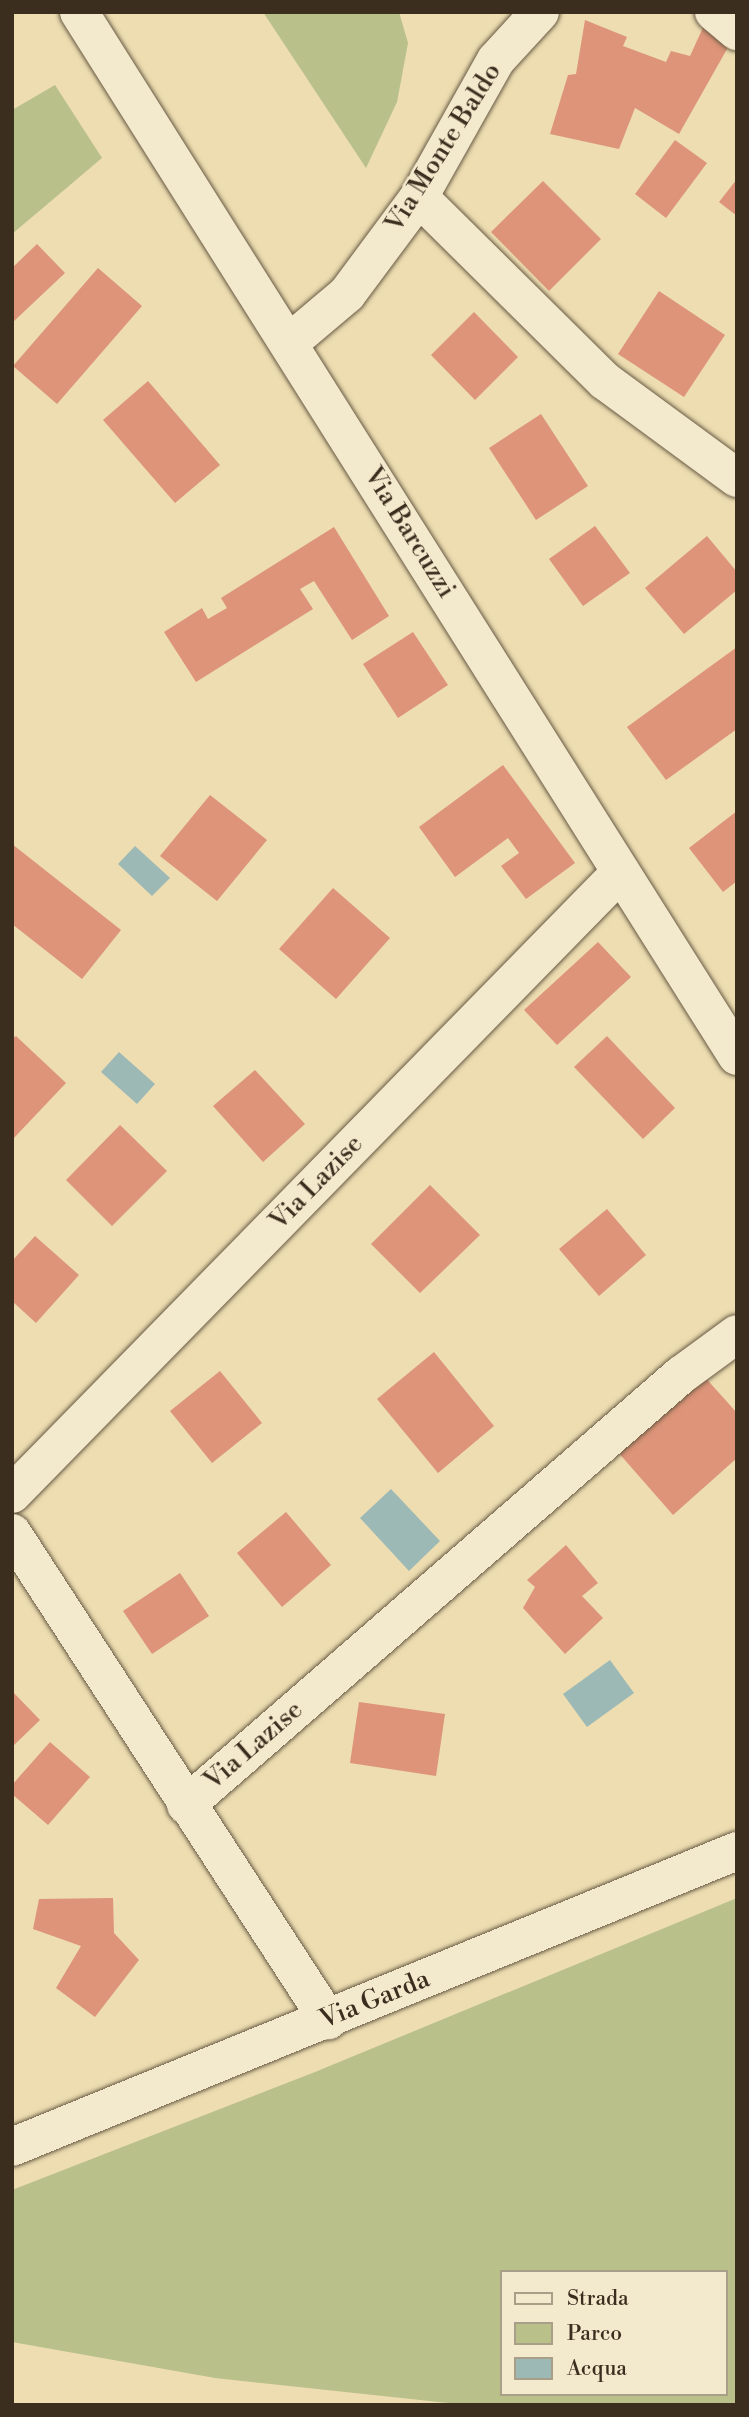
<!DOCTYPE html>
<style>
body{margin:0}
#map{position:relative;width:749px;height:2417px;overflow:hidden;background:#edddb1;font-family:"Libre Bodoni",serif}
div>[style]{position:absolute}
.green>*{inset:0;background:#bac08a}
.water>*{inset:0;background:#9db9b6}
.building>*{inset:0;background:#dd9478}
.roads{filter:drop-shadow(0 0 2px #685a44) drop-shadow(0 0 2px #685a44)}
.minor>*{height:38px;margin:-19px;padding:0 19px;transform-origin:19px;border-radius:19px;background:#f3e9cc}
.tertiary>*{height:38px;margin:-19px;padding:0 19px;transform-origin:19px;border-radius:19px;background:#f3e9cc}
span{translate:-50% -50%;white-space:nowrap;text-align:center;line-height:1.15;-webkit-text-stroke:5px #f3e9cc;paint-order:stroke}
.street-label{font-size:26px;color:#3b2e1f}
.frame{position:absolute;inset:0;border:14px solid #3b2e1f;pointer-events:none}
.legend{position:absolute;left:500px;top:2270px;width:228px;height:126px;box-sizing:border-box;background:#f3e9cc;border:2px solid #a99e87;margin:0;padding:9px 12px;list-style:none;font-size:21px;color:#3b2e1f}
.legend li{display:flex;align-items:center;gap:14px;height:35px}
.legend b{width:35px;border:2px solid #a99e87}
</style>
<div id="map">
<div class="green">
<div style="clip-path:polygon(263px 12px,399px 12px,408px 43px,397px 102px,366px 168px)"></div>
<div style="clip-path:polygon(55px 85px,102px 158px,12px 234px,12px 110px)"></div>
<div style="clip-path:polygon(evenodd,737px 1898px,737px 2405px,467px 2405px,215px 2378px,12px 2342px,12px 2190px,315px 2072px,737px 1898px,502px 2272px,726px 2272px,726px 2394px,502px 2394px,502px 2272px)"></div>
</div>
<div class="water">
<div style="clip-path:polygon(135px 846px,170px 878px,152px 896px,118px 864px)"></div>
<div style="clip-path:polygon(119px 1052px,155px 1084px,137px 1104px,101px 1072px)"></div>
<div style="clip-path:polygon(391px 1489px,440px 1541px,409px 1571px,360px 1518px)"></div>
<div style="clip-path:polygon(610px 1660px,634px 1693px,587px 1727px,563px 1694px)"></div>
</div>
<div class="building">
<div style="clip-path:polygon(585px 20px,627px 37px,623px 46px,666px 62px,671px 51px,690px 56px,706px 21px,731px 42px,679px 134px,635px 108px,619px 149px,550px 134px,568px 75px,576px 74px)"></div>
<div style="clip-path:polygon(675px 140px,707px 163px,666px 218px,635px 194px)"></div>
<div style="clip-path:polygon(737px 179px,737px 216px,719px 202px)"></div>
<div style="clip-path:polygon(543px 181px,601px 239px,549px 291px,491px 232px)"></div>
<div style="clip-path:polygon(37px 244px,65px 273px,12px 323px,12px 268px)"></div>
<div style="clip-path:polygon(98px 268px,142px 306px,57px 404px,13px 366px)"></div>
<div style="clip-path:polygon(659px 291px,725px 335px,684px 397px,618px 354px)"></div>
<div style="clip-path:polygon(474px 312px,518px 357px,475px 400px,431px 355px)"></div>
<div style="clip-path:polygon(148px 381px,220px 465px,175px 503px,103px 420px)"></div>
<div style="clip-path:polygon(541px 414px,588px 486px,536px 520px,489px 448px)"></div>
<div style="clip-path:polygon(595px 526px,630px 573px,583px 606px,549px 559px)"></div>
<div style="clip-path:polygon(334px 527px,389px 616px,352px 640px,314px 581px,300px 589px,313px 609px,196px 682px,164px 632px,202px 608px,208px 619px,227px 608px,221px 598px)"></div>
<div style="clip-path:polygon(707px 536px,737px 572px,737px 590px,684px 634px,645px 588px)"></div>
<div style="clip-path:polygon(413px 632px,448px 685px,398px 718px,363px 664px)"></div>
<div style="clip-path:polygon(737px 647px,737px 729px,666px 780px,627px 727px)"></div>
<div style="clip-path:polygon(503px 765px,575px 863px,526px 899px,501px 866px,519px 853px,508px 838px,455px 877px,419px 827px)"></div>
<div style="clip-path:polygon(210px 795px,267px 840px,217px 901px,160px 856px)"></div>
<div style="clip-path:polygon(737px 811px,737px 881px,723px 892px,689px 848px)"></div>
<div style="clip-path:polygon(12px 844px,121px 930px,82px 979px,12px 924px)"></div>
<div style="clip-path:polygon(333px 888px,390px 938px,336px 999px,279px 949px)"></div>
<div style="clip-path:polygon(598px 942px,631px 977px,557px 1045px,524px 1010px)"></div>
<div style="clip-path:polygon(16px 1036px,66px 1083px,12px 1140px,12px 1039px)"></div>
<div style="clip-path:polygon(607px 1036px,675px 1108px,643px 1139px,574px 1067px)"></div>
<div style="clip-path:polygon(255px 1070px,305px 1124px,263px 1162px,213px 1106px)"></div>
<div style="clip-path:polygon(120px 1125px,167px 1171px,112px 1226px,66px 1180px)"></div>
<div style="clip-path:polygon(430px 1185px,480px 1235px,420px 1293px,371px 1244px)"></div>
<div style="clip-path:polygon(607px 1209px,646px 1255px,599px 1296px,559px 1249px)"></div>
<div style="clip-path:polygon(35px 1236px,79px 1275px,36px 1323px,12px 1301px,12px 1261px)"></div>
<div style="clip-path:polygon(434px 1352px,494px 1426px,438px 1473px,377px 1399px)"></div>
<div style="clip-path:polygon(220px 1371px,262px 1423px,212px 1463px,170px 1411px)"></div>
<div style="clip-path:polygon(703px 1375px,737px 1413px,737px 1458px,673px 1515px,617px 1451px)"></div>
<div style="clip-path:polygon(286px 1512px,331px 1565px,282px 1607px,237px 1553px)"></div>
<div style="clip-path:polygon(566px 1545px,598px 1583px,582px 1596px,603px 1618px,565px 1654px,523px 1608px,535px 1587px,527px 1580px)"></div>
<div style="clip-path:polygon(180px 1573px,209px 1616px,152px 1654px,123px 1611px)"></div>
<div style="clip-path:polygon(12px 1691px,40px 1720px,12px 1747px)"></div>
<div style="clip-path:polygon(359px 1702px,445px 1714px,436px 1776px,350px 1763px)"></div>
<div style="clip-path:polygon(50px 1742px,90px 1777px,48px 1825px,12px 1794px,12px 1785px)"></div>
<div style="clip-path:polygon(113px 1898px,114px 1933px,139px 1960px,95px 2017px,56px 1988px,81px 1946px,33px 1929px,39px 1899px)"></div>
</div>
<div class="roads">
<div class="minor">
<div style="left:714px;top:12px;width:30px;rotate:40deg"></div>
<div style="left:419px;top:197px;width:262px;rotate:44.7deg"></div>
<div style="left:605px;top:381px;width:164px;rotate:36.3deg"></div>
<div style="left:289px;top:343px;width:76px;rotate:-40.2deg"></div>
<div style="left:347px;top:294px;width:121px;rotate:-53.4deg"></div>
<div style="left:419px;top:197px;width:157px;rotate:-60.7deg"></div>
<div style="left:496px;top:60px;width:65px;rotate:-47.5deg"></div>
<div style="left:12px;top:1494px;width:870px;rotate:-45.61deg"></div>
<div style="left:12px;top:1533px;width:581px;rotate:57.02deg"></div>
<div style="left:186px;top:1805px;width:656px;rotate:-40.98deg"></div>
<div style="left:681px;top:1375px;width:69px;rotate:-36.2deg"></div>
<div style="left:12px;top:2147px;width:783px;rotate:-22.21deg"></div>
</div>
<div class="tertiary">
<div style="left:79px;top:12px;width:1234px;rotate:57.78deg"></div>
</div>
</div>
<div class="street-label">
<span style="left:444px;top:148px;rotate:-58deg">Via Monte Baldo</span>
<span style="left:409px;top:533px;rotate:58deg">Via Barcuzzi</span>
<span style="left:317px;top:1183px;rotate:-46deg">Via Lazise</span>
<span style="left:254px;top:1746px;rotate:-41deg">Via Lazise</span>
<span style="left:375px;top:2000px;rotate:-22deg">Via Garda</span>
</div>
<div class="frame"></div>
<ul class="legend">
<li><b style="height:9px;background:#f3e9cc"></b>Strada</li>
<li><b style="height:19px;background:#bac08a"></b>Parco</li>
<li><b style="height:19px;background:#9db9b6"></b>Acqua</li>
</ul>
</div>
